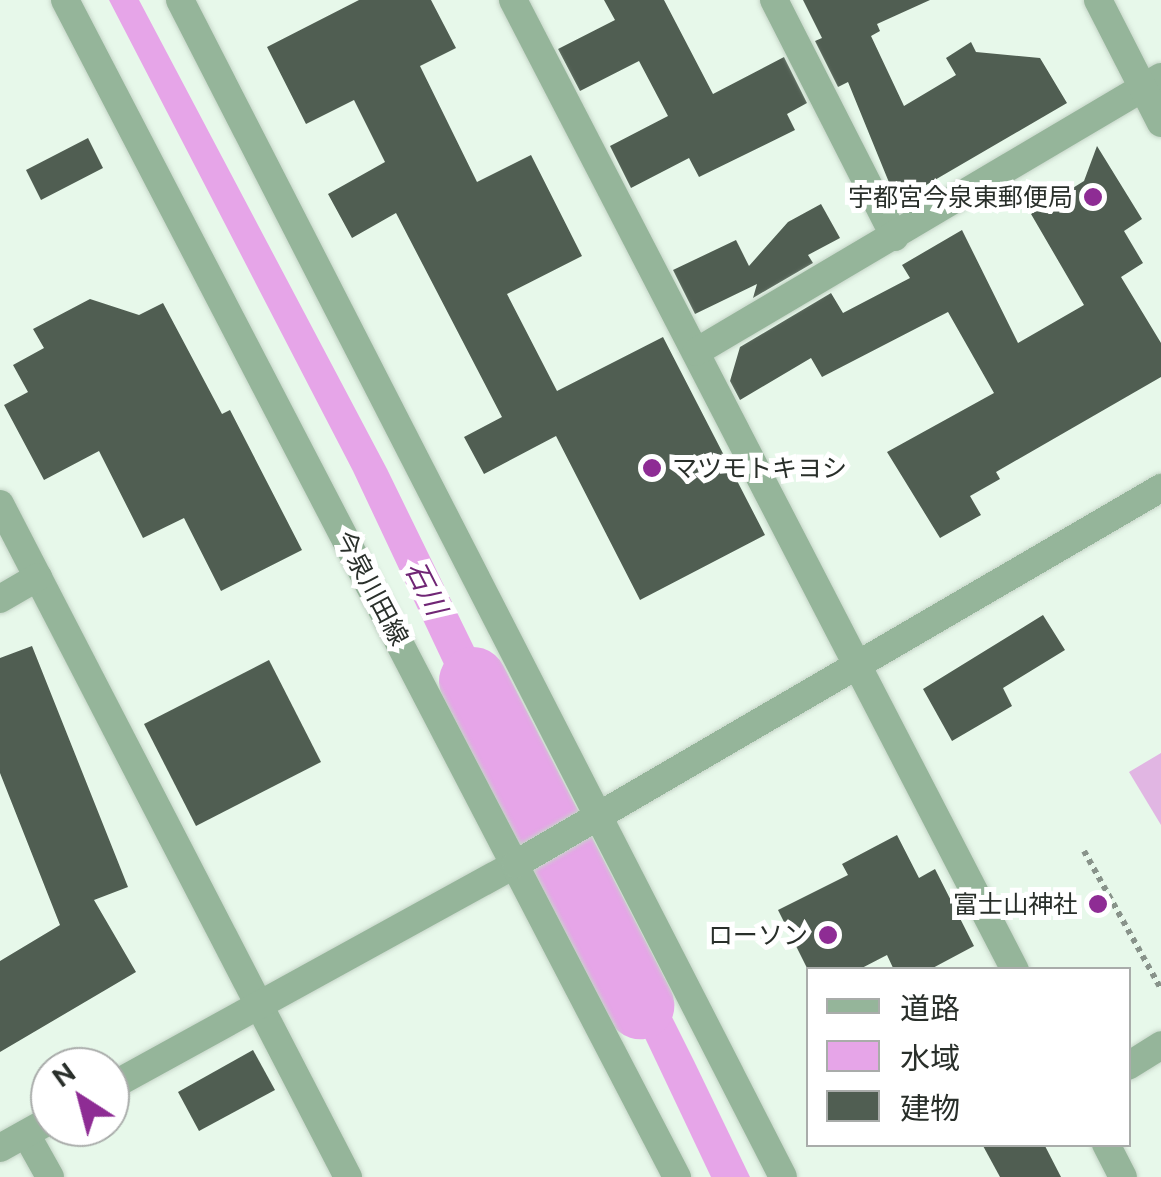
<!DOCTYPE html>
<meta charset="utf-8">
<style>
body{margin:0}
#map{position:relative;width:1161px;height:1177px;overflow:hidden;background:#e7f8ea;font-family:Ubuntu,"Noto Sans JP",sans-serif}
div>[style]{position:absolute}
.green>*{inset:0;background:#e1b6e3}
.water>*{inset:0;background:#e6a5e8}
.river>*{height:68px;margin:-34px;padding:0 34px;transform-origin:34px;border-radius:34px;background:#e6a5e8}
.building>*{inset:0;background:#505e52}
.path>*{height:6px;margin-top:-3px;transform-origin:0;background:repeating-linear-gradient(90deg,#88938a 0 5px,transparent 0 10px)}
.roads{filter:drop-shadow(0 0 2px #c5d4c7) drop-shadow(0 0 2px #c5d4c7)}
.minor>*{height:28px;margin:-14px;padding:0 14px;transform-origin:14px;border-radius:14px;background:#95b59a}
.tertiary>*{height:28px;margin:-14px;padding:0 14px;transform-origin:14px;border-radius:14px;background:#95b59a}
.dots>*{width:28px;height:28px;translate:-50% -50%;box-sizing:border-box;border:5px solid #fff;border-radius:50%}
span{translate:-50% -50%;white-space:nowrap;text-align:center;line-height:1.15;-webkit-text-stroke:10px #fff;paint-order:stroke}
.poi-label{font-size:25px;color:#292f2a}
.right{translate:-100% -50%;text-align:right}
.left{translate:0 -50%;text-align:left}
.street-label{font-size:25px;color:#292f2a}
.water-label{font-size:28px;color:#702675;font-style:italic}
.legend{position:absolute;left:806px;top:967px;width:325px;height:180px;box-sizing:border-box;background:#fff;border:2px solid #a9acaa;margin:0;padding:12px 18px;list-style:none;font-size:30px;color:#292f2a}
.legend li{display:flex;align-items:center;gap:20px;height:50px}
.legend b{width:50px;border:2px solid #a9acaa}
.north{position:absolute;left:30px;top:1047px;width:100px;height:100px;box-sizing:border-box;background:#fff;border:2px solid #a9acaa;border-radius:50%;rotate:324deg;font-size:28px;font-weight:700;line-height:40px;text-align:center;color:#292f2a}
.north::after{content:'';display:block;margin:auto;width:35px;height:45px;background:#8e2c94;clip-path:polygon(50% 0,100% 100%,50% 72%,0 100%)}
</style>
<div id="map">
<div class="green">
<div style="clip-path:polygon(1161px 753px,1161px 825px,1129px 772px)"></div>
</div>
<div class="water">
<div style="clip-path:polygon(109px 0,139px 0,387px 469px,528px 758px,497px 777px,353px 471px)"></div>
<div style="clip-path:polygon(620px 913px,694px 1061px,750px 1177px,711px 1177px,592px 926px)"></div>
</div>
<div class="river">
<div style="left:473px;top:681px;width:365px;rotate:62.7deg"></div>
</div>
<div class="building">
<div style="clip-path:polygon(359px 0,431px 0,456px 48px,420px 66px,477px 182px,531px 155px,582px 256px,507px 294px,557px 391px,663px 337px,765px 535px,640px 600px,556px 436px,484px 474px,464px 437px,502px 417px,396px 213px,352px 238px,328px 194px,385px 162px,354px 100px,306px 124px,267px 47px)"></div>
<div style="clip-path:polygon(604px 0,664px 0,713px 94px,784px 57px,807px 103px,787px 114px,795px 130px,699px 177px,689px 158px,631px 188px,610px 146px,668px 116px,639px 61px,580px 91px,558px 49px,615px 20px)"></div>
<div style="clip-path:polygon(803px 0,930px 0,877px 24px,880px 31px,871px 36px,904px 106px,956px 75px,946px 58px,971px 42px,976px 52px,1040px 58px,1067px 103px,897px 202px,848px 82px,838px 87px,815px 41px,822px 38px)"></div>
<div style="clip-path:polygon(88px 138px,103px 168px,41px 200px,26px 170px)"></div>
<div style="clip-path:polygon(1097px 146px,1142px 219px,1124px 231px,1143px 263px,1121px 277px,1161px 343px,1161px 377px,996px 472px,1000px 479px,970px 496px,981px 515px,940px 538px,887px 452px,994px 393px,948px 312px,822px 377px,811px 358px,740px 400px,730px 381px,740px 347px,831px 293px,843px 313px,910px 278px,902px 265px,962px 230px,1018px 343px,1084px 305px,1031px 214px,1084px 181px)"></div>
<div style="clip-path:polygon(821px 204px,840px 238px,808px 255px,813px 263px,753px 298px,757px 284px,695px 314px,673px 270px,736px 240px,749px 266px,788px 222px)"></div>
<div style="clip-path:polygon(90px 299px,139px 315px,163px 303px,222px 414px,230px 410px,302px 550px,221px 591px,184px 518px,143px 538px,99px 451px,44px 480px,4px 405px,28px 392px,13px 365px,44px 348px,33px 329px)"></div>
<div style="clip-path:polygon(1043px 615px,1065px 650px,1003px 688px,1012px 706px,952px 741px,923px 689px)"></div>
<div style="clip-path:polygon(32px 646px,128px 887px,94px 900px,136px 972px,0 1052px,0 961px,60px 925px,0 773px,0 658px)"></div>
<div style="clip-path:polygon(269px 660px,321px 762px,196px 826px,144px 724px)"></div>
<div style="clip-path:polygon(897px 835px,919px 878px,935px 869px,974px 946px,929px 970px,894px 970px,887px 955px,858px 970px,808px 970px,778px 910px,848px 875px,842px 864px)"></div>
<div style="clip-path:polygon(253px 1050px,275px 1090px,199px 1131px,178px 1092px)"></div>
<div style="clip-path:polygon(982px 1144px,1044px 1144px,1061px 1177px,1000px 1177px)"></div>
</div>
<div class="path">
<div style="left:1084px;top:851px;width:158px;rotate:60.8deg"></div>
</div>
<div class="roads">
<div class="minor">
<div style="left:513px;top:0;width:1092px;rotate:62.64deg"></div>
<div style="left:774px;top:0;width:266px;rotate:63deg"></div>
<div style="left:696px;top:352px;width:540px;rotate:-30.6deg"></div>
<div style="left:0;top:504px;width:758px;rotate:62.66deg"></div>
<div style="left:0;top:599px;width:44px;rotate:-30.1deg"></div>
<div style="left:1128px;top:1066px;width:39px;rotate:-32deg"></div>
<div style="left:110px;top:1087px;width:463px;rotate:-28.8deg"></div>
<div style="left:26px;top:1134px;width:49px;rotate:60.8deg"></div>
<div style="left:1106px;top:1144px;width:37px;rotate:63deg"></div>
<div style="left:0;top:1148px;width:57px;rotate:-29.2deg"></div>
</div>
<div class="tertiary">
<div style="left:65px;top:0;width:1327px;rotate:62.53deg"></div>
<div style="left:180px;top:0;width:1322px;rotate:62.87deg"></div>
<div style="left:1098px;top:0;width:138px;rotate:62.9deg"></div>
<div style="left:516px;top:864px;width:747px;rotate:-30.24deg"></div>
</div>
</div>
<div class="dots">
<div style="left:1093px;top:197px;background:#8e2c94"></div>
<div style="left:652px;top:468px;background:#8e2c94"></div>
<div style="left:1098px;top:904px;background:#8e2c94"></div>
<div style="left:828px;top:935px;background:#8e2c94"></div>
</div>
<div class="poi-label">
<span class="right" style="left:1073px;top:197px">宇都宮今泉東郵便局</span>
<span class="left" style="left:672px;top:468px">マツモトキヨシ</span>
<span class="right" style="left:1078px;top:904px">富士山神社</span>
<span class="right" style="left:808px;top:935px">ローソン</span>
</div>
<div class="street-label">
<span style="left:372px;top:588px;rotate:62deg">今泉川田線</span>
</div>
<div class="water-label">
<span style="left:426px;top:588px;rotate:63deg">石川</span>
</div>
<ul class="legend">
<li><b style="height:12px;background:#95b59a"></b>道路</li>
<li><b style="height:28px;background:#e6a5e8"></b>水域</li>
<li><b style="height:28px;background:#505e52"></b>建物</li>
</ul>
<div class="north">N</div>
</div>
